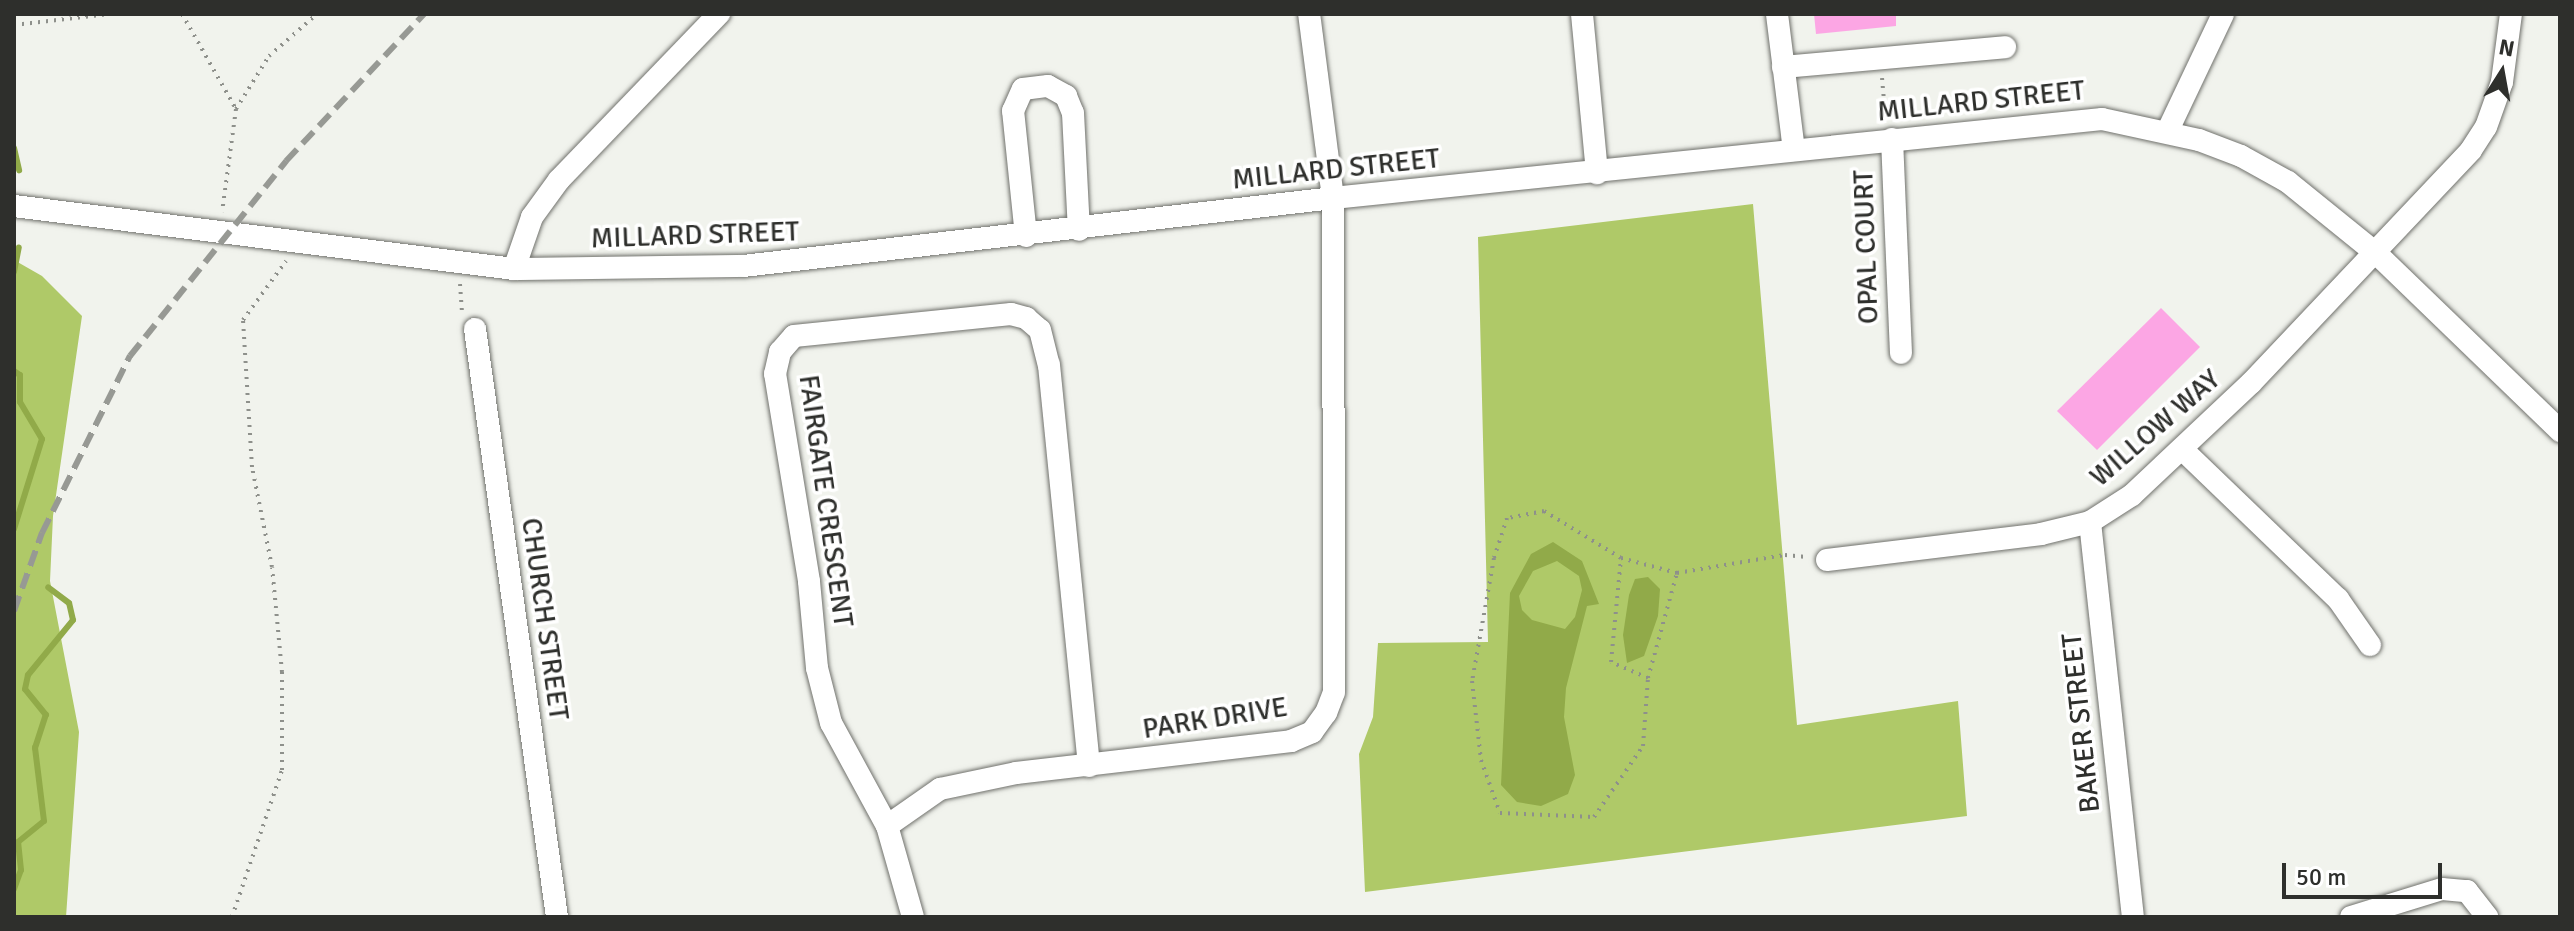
<!DOCTYPE html>
<style>
body{margin:0}
#map{position:relative;width:2574px;height:931px;overflow:hidden;background:#f1f3ed;font-family:Signika,sans-serif}
div>[style]{position:absolute}
.forest>*{inset:0;background:#afc968}
.water>*{inset:0;background:#91aa49}
.stream>*{height:6px;margin:-3px;padding:0 3px;transform-origin:3px;border-radius:3px;background:#91aa49}
.building>*{inset:0;background:#fca6e4}
.path>*{height:4px;margin-top:-2px;transform-origin:0;background:repeating-linear-gradient(90deg,#8e908b 0 2px,transparent 0 8px)}
.roads{filter:drop-shadow(0 0 2px #70716c) drop-shadow(0 0 2px #70716c)}
.minor>*{height:22px;margin:-11px;padding:0 11px;transform-origin:11px;border-radius:11px;background:#fff}
.rail>*{height:6px;margin-top:-3px;transform-origin:0;background:repeating-linear-gradient(90deg,#979994 0 16px,transparent 0 24px)}
span{translate:-50% -50%;white-space:nowrap;text-align:center;line-height:1.15;-webkit-text-stroke:7px #fff;paint-order:stroke}
.street-label{font-size:28px;color:#2e2f2c}
.frame{position:absolute;inset:0;border:16px solid #2e2f2c;pointer-events:none}
.north{position:absolute;left:2462px;top:32px;width:80px;height:80px;-webkit-text-stroke:6px #fff;paint-order:stroke;rotate:11deg;font-size:22px;font-weight:700;line-height:32px;text-align:center;color:#2e2f2c}
.north::after{content:'';display:block;margin:auto;width:28px;height:36px;background:#2e2f2c;clip-path:polygon(50% 0,100% 100%,50% 72%,0 100%)}
.scale{position:absolute;left:2282px;top:863px;width:160px;height:36px;box-sizing:border-box;border:4px solid #2e2f2c;border-top:0;padding-left:10px;font-size:24px;line-height:28px;white-space:nowrap;color:#2e2f2c;-webkit-text-stroke:6px #fff;paint-order:stroke}
</style>
<div id="map">
<div class="forest">
<div style="clip-path:polygon(1753px 204px,1797px 725px,1958px 701px,1967px 816px,1365px 892px,1359px 754px,1373px 717px,1378px 643px,1488px 642px,1478px 237px)"></div>
<div style="clip-path:polygon(14px 260px,42px 276px,82px 316px,53px 516px,50px 581px,79px 732px,66px 917px,14px 917px)"></div>
</div>
<div class="water">
<div style="clip-path:polygon(evenodd,1553px 542px,1582px 561px,1599px 604px,1587px 606px,1566px 688px,1564px 717px,1575px 775px,1568px 794px,1541px 806px,1517px 802px,1501px 785px,1510px 593px,1531px 554px,1553px 542px,1557px 561px,1579px 576px,1582px 590px,1575px 617px,1565px 629px,1532px 620px,1522px 610px,1519px 596px,1533px 571px,1557px 561px)"></div>
<div style="clip-path:polygon(1648px 577px,1660px 589px,1658px 616px,1644px 656px,1627px 663px,1623px 635px,1629px 595px,1635px 579px)"></div>
</div>
<div class="stream">
<div style="left:14px;top:148px;width:23px;rotate:77deg"></div>
<div style="left:14px;top:272px;width:25px;rotate:-79deg"></div>
<div style="left:14px;top:371px;width:7px;rotate:34deg"></div>
<div style="left:20px;top:375px;width:27px;rotate:90deg"></div>
<div style="left:20px;top:402px;width:43px;rotate:59.3deg"></div>
<div style="left:42px;top:439px;width:94px;rotate:107.3deg"></div>
<div style="left:14px;top:889px;width:20px;rotate:-70deg"></div>
<div style="left:21px;top:870px;width:28px;rotate:-96deg"></div>
<div style="left:18px;top:842px;width:33px;rotate:-39deg"></div>
<div style="left:44px;top:821px;width:74px;rotate:-97deg"></div>
<div style="left:35px;top:748px;width:35px;rotate:-72deg"></div>
<div style="left:46px;top:715px;width:33px;rotate:-129deg"></div>
<div style="left:25px;top:689px;width:14px;rotate:-78deg"></div>
<div style="left:28px;top:675px;width:71px;rotate:-50.7deg"></div>
<div style="left:73px;top:620px;width:17px;rotate:-103deg"></div>
<div style="left:69px;top:603px;width:26px;rotate:-143deg"></div>
</div>
<div class="building">
<div style="clip-path:polygon(1814px 14px,1896px 14px,1896px 26px,1816px 34px)"></div>
<div style="clip-path:polygon(2161px 308px,2200px 347px,2097px 450px,2057px 411px)"></div>
</div>
<div class="path">
<div style="left:182px;top:14px;width:109px;rotate:60.4deg"></div>
<div style="left:236px;top:109px;width:104px;rotate:97.7deg"></div>
<div style="left:14px;top:25px;width:96px;rotate:-6.6deg"></div>
<div style="left:1882px;top:78px;width:21px;rotate:85deg"></div>
<div style="left:236px;top:109px;width:62px;rotate:-58.1deg"></div>
<div style="left:269px;top:56px;width:64px;rotate:-41.2deg"></div>
<div style="left:460px;top:284px;width:27px;rotate:86deg"></div>
<div style="left:1621px;top:558px;width:58px;rotate:15deg"></div>
<div style="left:1677px;top:573px;width:109px;rotate:-9.5deg"></div>
<div style="left:1785px;top:555px;width:22px;rotate:5deg"></div>
<div style="left:1648px;top:678px;width:40px;rotate:-156.6deg"></div>
<div style="left:1611px;top:662px;width:104px;rotate:-84.5deg"></div>
<div style="left:1621px;top:558px;width:90px;rotate:-148.6deg"></div>
<div style="left:1544px;top:511px;width:38px;rotate:169deg"></div>
<div style="left:1507px;top:518px;width:42px;rotate:108deg"></div>
<div style="left:1494px;top:558px;width:125px;rotate:100.1deg"></div>
<div style="left:1472px;top:681px;width:80px;rotate:83.5deg"></div>
<div style="left:1481px;top:760px;width:56px;rotate:70.3deg"></div>
<div style="left:1500px;top:813px;width:94px;rotate:2.4deg"></div>
<div style="left:1594px;top:817px;width:86px;rotate:-55.4deg"></div>
<div style="left:1643px;top:746px;width:68px;rotate:-85.8deg"></div>
<div style="left:1648px;top:678px;width:109px;rotate:-74.6deg"></div>
<div style="left:232px;top:917px;width:155px;rotate:-71.2deg"></div>
<div style="left:282px;top:770px;width:98px;rotate:-90deg"></div>
<div style="left:282px;top:672px;width:105px;rotate:-95.4deg"></div>
<div style="left:272px;top:567px;width:102px;rotate:-101.3deg"></div>
<div style="left:252px;top:467px;width:147px;rotate:-93.5deg"></div>
<div style="left:243px;top:320px;width:73px;rotate:-53.9deg"></div>
</div>
<div class="roads">
<div class="minor">
<div style="left:1582px;top:14px;width:160px;rotate:84.6deg"></div>
<div style="left:1777px;top:14px;width:137px;rotate:82.9deg"></div>
<div style="left:1783px;top:67px;width:223px;rotate:-5.1deg"></div>
<div style="left:2168px;top:130px;width:128px;rotate:-64.6deg"></div>
<div style="left:1892px;top:139px;width:214px;rotate:87.6deg"></div>
<div style="left:14px;top:206px;width:504px;rotate:7.18deg"></div>
<div style="left:514px;top:269px;width:229px;rotate:-0.8deg"></div>
<div style="left:743px;top:266px;width:594px;rotate:-6.57deg"></div>
<div style="left:1333px;top:198px;width:773px;rotate:-5.87deg"></div>
<div style="left:2102px;top:119px;width:99px;rotate:12.2deg"></div>
<div style="left:2199px;top:140px;width:45px;rotate:20.9deg"></div>
<div style="left:2241px;top:156px;width:54px;rotate:29deg"></div>
<div style="left:2288px;top:182px;width:114px;rotate:39deg"></div>
<div style="left:2377px;top:254px;width:255px;rotate:44deg"></div>
<div style="left:1026px;top:236px;width:126px;rotate:-95.9deg"></div>
<div style="left:1013px;top:111px;width:24px;rotate:-66deg"></div>
<div style="left:1023px;top:89px;width:25px;rotate:-7deg"></div>
<div style="left:1048px;top:86px;width:21px;rotate:29deg"></div>
<div style="left:1066px;top:96px;width:18px;rotate:68deg"></div>
<div style="left:1073px;top:113px;width:117px;rotate:87.1deg"></div>
<div style="left:514px;top:269px;width:55px;rotate:-70.9deg"></div>
<div style="left:532px;top:217px;width:46px;rotate:-53.9deg"></div>
<div style="left:559px;top:180px;width:231px;rotate:-46.1deg"></div>
<div style="left:475px;top:329px;width:594px;rotate:82.06deg"></div>
<div style="left:2184px;top:451px;width:214px;rotate:43.9deg"></div>
<div style="left:2338px;top:599px;width:56px;rotate:55.2deg"></div>
<div style="left:2090px;top:522px;width:397px;rotate:83.8deg"></div>
<div style="left:1827px;top:560px;width:216px;rotate:-6.9deg"></div>
<div style="left:2041px;top:534px;width:50px;rotate:-13.8deg"></div>
<div style="left:2090px;top:522px;width:50px;rotate:-32.7deg"></div>
<div style="left:2132px;top:495px;width:163px;rotate:-43.3deg"></div>
<div style="left:2251px;top:383px;width:320px;rotate:-46.6deg"></div>
<div style="left:2471px;top:150px;width:27px;rotate:-57deg"></div>
<div style="left:2486px;top:127px;width:48px;rotate:-70.4deg"></div>
<div style="left:2502px;top:82px;width:69px;rotate:-82.5deg"></div>
<div style="left:887px;top:826px;width:117px;rotate:-118.5deg"></div>
<div style="left:831px;top:723px;width:57px;rotate:-104.3deg"></div>
<div style="left:817px;top:668px;width:87px;rotate:-95.3deg"></div>
<div style="left:809px;top:581px;width:210px;rotate:-99.3deg"></div>
<div style="left:775px;top:374px;width:23px;rotate:-77deg"></div>
<div style="left:780px;top:352px;width:21px;rotate:-49deg"></div>
<div style="left:794px;top:336px;width:218px;rotate:-5.8deg"></div>
<div style="left:1011px;top:314px;width:16px;rotate:15deg"></div>
<div style="left:1026px;top:318px;width:18px;rotate:41deg"></div>
<div style="left:1040px;top:330px;width:36px;rotate:76deg"></div>
<div style="left:1049px;top:365px;width:403px;rotate:84.3deg"></div>
<div style="left:913px;top:917px;width:95px;rotate:-105.9deg"></div>
<div style="left:887px;top:826px;width:65px;rotate:-34.9deg"></div>
<div style="left:940px;top:789px;width:78px;rotate:-11.9deg"></div>
<div style="left:1016px;top:773px;width:277px;rotate:-6.6deg"></div>
<div style="left:1291px;top:741px;width:23px;rotate:-23deg"></div>
<div style="left:1312px;top:732px;width:24px;rotate:-54deg"></div>
<div style="left:1326px;top:713px;width:22px;rotate:-69deg"></div>
<div style="left:1334px;top:692px;width:494px;rotate:-90.1deg"></div>
<div style="left:1333px;top:198px;width:186px;rotate:-97.4deg"></div>
<div style="left:2351px;top:917px;width:95px;rotate:-17.1deg"></div>
<div style="left:2442px;top:889px;width:25px;rotate:5deg"></div>
<div style="left:2467px;top:891px;width:33px;rotate:52deg"></div>
</div>
</div>
<div class="rail">
<div style="left:14px;top:611px;width:83px;rotate:-70.3deg"></div>
<div style="left:42px;top:533px;width:198px;rotate:-63.6deg"></div>
<div style="left:130px;top:356px;width:250px;rotate:-51.3deg"></div>
<div style="left:286px;top:161px;width:202px;rotate:-46.8deg"></div>
</div>
<div class="street-label">
<span style="left:1981px;top:101px;rotate:-6deg">MILLARD STREET</span>
<span style="left:1336px;top:169px;rotate:-6deg">MILLARD STREET</span>
<span style="left:695px;top:235px;rotate:-2deg">MILLARD STREET</span>
<span style="left:1866px;top:247px;rotate:-92deg">OPAL COURT</span>
<span style="left:2155px;top:428px;rotate:-41deg">WILLOW WAY</span>
<span style="left:826px;top:501px;rotate:82deg">FAIRGATE CRESCENT</span>
<span style="left:545px;top:619px;rotate:82deg">CHURCH STREET</span>
<span style="left:1215px;top:718px;rotate:-9deg">PARK DRIVE</span>
<span style="left:2081px;top:723px;rotate:-96deg">BAKER STREET</span>
</div>
<div class="frame"></div>
<div class="north">N</div>
<div class="scale">50 m</div>
</div>
